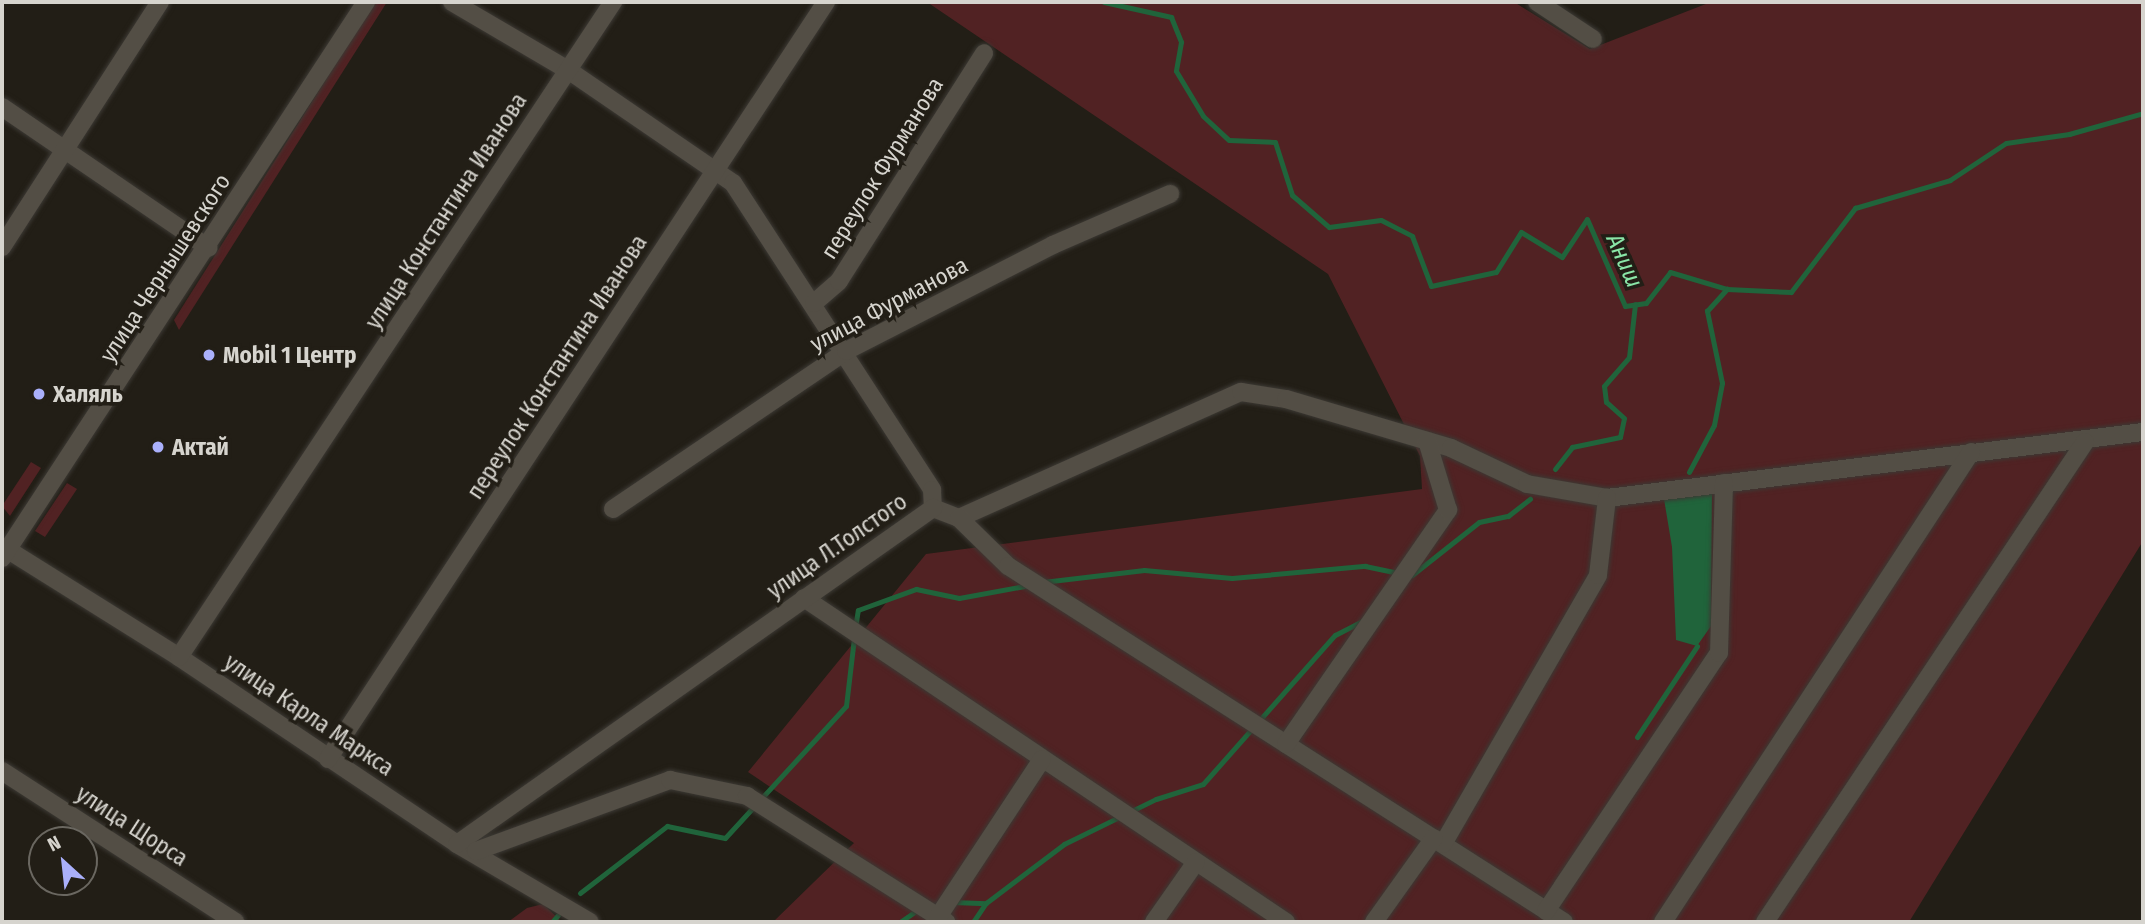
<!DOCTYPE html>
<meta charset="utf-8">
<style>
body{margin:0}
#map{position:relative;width:2145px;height:924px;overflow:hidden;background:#221e16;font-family:"Fira Sans Condensed",sans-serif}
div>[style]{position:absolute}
.green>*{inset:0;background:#512223}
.water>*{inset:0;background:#20643b}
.stream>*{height:5px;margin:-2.5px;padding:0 2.5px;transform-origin:2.5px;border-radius:2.5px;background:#20643b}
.roads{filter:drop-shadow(0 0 2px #3c3934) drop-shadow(0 0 2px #3c3934)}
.minor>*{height:18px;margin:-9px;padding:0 9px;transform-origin:9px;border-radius:9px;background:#534e45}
.tertiary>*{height:18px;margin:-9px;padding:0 9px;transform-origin:9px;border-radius:9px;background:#534e45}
.dots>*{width:19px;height:19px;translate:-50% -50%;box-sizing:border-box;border:4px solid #221e16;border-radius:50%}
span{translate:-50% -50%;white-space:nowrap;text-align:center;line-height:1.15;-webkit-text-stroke:7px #221e16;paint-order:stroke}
.street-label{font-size:23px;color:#d6d4ce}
.poi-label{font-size:23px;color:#d6d4ce;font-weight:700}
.left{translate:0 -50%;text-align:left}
.water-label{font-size:24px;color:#8ae6a7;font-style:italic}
.frame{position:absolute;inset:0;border:4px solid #d6d4ce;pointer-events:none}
.north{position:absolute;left:28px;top:826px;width:70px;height:70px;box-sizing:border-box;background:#221e16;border:2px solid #6a6760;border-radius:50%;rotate:333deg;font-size:19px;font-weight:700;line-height:28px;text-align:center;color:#d6d4ce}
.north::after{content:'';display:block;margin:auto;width:24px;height:32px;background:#aab0fb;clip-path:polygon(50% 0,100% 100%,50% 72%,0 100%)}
</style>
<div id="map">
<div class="green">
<div style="clip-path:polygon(375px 2px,387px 2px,179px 330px,174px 320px)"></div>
<div style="clip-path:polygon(927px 2px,1514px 2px,1590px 49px,1711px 2px,2143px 2px,2143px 541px,1909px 922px,773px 922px,854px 843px,748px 772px,926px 554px,1422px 489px,1420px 456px,1328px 274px)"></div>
<div style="clip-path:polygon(31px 462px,41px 468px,10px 516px,2px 506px)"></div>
<div style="clip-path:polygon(67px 483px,77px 489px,45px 537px,35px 531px)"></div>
<div style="clip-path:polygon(543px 904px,562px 922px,508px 922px,527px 908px)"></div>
</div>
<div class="water">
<div style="clip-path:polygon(1712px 492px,1711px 626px,1697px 646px,1676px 640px,1672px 547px,1664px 499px)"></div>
</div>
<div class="stream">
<div style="left:1104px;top:2px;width:69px;rotate:12.6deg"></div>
<div style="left:1171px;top:17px;width:27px;rotate:68deg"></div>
<div style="left:1181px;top:42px;width:29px;rotate:100deg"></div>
<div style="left:1176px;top:71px;width:52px;rotate:59deg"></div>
<div style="left:1203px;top:116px;width:35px;rotate:43deg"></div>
<div style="left:1229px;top:140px;width:46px;rotate:2.5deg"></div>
<div style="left:1275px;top:142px;width:56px;rotate:72.2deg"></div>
<div style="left:1292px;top:195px;width:49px;rotate:40.9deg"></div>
<div style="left:1329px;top:227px;width:52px;rotate:-7.7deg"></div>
<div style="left:1381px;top:220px;width:35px;rotate:27deg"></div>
<div style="left:1412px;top:236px;width:53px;rotate:69.2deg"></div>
<div style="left:1431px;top:286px;width:66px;rotate:-12.2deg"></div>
<div style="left:1496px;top:272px;width:47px;rotate:-58deg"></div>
<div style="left:1521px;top:232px;width:48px;rotate:31.4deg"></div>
<div style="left:1562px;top:257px;width:45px;rotate:-56.7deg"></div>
<div style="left:1587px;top:219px;width:95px;rotate:66.4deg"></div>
<div style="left:1625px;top:306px;width:21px;rotate:-8deg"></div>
<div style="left:1646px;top:303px;width:39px;rotate:-52deg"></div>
<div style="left:1670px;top:272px;width:59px;rotate:16.6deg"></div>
<div style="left:1727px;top:289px;width:64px;rotate:2.7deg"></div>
<div style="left:1791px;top:292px;width:106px;rotate:-52.7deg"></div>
<div style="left:1855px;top:208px;width:99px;rotate:-16.4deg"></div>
<div style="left:1950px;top:180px;width:67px;rotate:-33.5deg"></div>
<div style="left:2006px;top:143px;width:64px;rotate:-8.1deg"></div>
<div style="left:2069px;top:134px;width:77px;rotate:-15.8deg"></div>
<div style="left:1555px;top:469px;width:28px;rotate:-52deg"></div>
<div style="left:1572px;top:447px;width:49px;rotate:-11.8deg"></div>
<div style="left:1620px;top:437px;width:19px;rotate:-78deg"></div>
<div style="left:1624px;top:418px;width:24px;rotate:-138deg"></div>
<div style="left:1606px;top:402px;width:16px;rotate:-97deg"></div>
<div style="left:1604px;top:386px;width:38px;rotate:-49deg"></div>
<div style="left:1629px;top:357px;width:53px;rotate:-83.5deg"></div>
<div style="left:1689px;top:472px;width:53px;rotate:-62deg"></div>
<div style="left:1714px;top:425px;width:43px;rotate:-79.2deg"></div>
<div style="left:1722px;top:383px;width:74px;rotate:-101.8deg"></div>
<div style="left:1707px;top:311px;width:30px;rotate:-48deg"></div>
<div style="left:1412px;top:575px;width:85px;rotate:-38.3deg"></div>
<div style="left:1479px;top:522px;width:30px;rotate:-12deg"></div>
<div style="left:1508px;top:516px;width:28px;rotate:-38deg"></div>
<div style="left:1043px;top:582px;width:102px;rotate:-6.8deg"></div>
<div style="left:1144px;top:570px;width:88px;rotate:5.2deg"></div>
<div style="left:1232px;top:578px;width:134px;rotate:-5.2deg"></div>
<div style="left:1365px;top:566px;width:34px;rotate:12deg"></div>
<div style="left:855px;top:628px;width:18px;rotate:-81deg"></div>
<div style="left:858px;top:610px;width:62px;rotate:-19.9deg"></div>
<div style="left:916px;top:589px;width:44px;rotate:11.8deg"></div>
<div style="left:959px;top:598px;width:72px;rotate:-10.4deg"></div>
<div style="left:1637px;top:737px;width:109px;rotate:-56.6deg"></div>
<div style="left:580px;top:893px;width:110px;rotate:-37.6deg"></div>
<div style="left:667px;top:826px;width:59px;rotate:11.7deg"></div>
<div style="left:725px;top:838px;width:179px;rotate:-47.5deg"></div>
<div style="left:846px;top:706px;width:68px;rotate:-83.3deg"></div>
<div style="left:953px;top:902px;width:33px;rotate:2deg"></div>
<div style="left:552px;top:922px;width:9px;rotate:-49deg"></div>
<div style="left:900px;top:922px;width:21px;rotate:-35deg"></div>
<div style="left:973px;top:922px;width:23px;rotate:-56deg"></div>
<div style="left:986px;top:903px;width:98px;rotate:-37.1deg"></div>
<div style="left:1064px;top:844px;width:102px;rotate:-26.1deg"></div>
<div style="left:1156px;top:799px;width:49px;rotate:-17.7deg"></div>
<div style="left:1203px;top:784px;width:199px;rotate:-48.5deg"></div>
<div style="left:1335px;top:635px;width:33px;rotate:-27deg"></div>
</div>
<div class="roads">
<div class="minor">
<div style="left:452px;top:2px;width:134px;rotate:30.4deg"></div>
<div style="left:568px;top:70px;width:200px;rotate:34.4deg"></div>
<div style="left:733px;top:183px;width:366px;rotate:57deg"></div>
<div style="left:932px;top:490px;width:18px;rotate:87deg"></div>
<div style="left:1537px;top:2px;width:67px;rotate:33.5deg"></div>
<div style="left:2px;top:107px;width:250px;rotate:34.3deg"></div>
<div style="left:2px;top:247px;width:292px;rotate:-57.2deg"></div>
<div style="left:814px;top:303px;width:33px;rotate:-41deg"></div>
<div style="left:839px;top:281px;width:270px;rotate:-57.5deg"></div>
<div style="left:933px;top:508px;width:28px;rotate:21deg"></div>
<div style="left:959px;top:518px;width:309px;rotate:-24.1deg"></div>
<div style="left:1241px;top:392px;width:46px;rotate:8.8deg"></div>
<div style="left:1286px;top:399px;width:172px;rotate:16.5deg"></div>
<div style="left:1451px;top:448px;width:84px;rotate:25.3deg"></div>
<div style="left:1527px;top:484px;width:81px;rotate:9.9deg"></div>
<div style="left:1607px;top:498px;width:540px;rotate:-7.02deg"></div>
<div style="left:613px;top:509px;width:282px;rotate:-34.1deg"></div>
<div style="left:846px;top:351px;width:233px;rotate:-27.1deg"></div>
<div style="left:1053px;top:245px;width:128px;rotate:-23.6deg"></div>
<div style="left:959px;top:518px;width:69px;rotate:44.4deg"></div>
<div style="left:1008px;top:566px;width:660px;rotate:32.63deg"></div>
<div style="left:8px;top:550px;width:202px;rotate:32deg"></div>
<div style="left:179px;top:657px;width:335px;rotate:33.9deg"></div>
<div style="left:457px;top:844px;width:154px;rotate:30.4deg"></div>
<div style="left:804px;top:598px;width:581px;rotate:33.91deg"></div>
<div style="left:179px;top:657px;width:786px;rotate:-56.47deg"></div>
<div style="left:1286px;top:744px;width:285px;rotate:-55.3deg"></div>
<div style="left:1448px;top:510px;width:72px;rotate:-106.9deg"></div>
<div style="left:328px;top:759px;width:906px;rotate:-56.66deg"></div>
<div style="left:2px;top:771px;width:278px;rotate:32.9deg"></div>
<div style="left:457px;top:844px;width:583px;rotate:-35.22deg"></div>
<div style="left:1443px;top:844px;width:310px;rotate:-60deg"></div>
<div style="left:1598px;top:575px;width:78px;rotate:-83.3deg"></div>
<div style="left:476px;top:851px;width:207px;rotate:-20.1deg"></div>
<div style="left:670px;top:780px;width:79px;rotate:11.7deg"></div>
<div style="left:747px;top:796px;width:236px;rotate:32.3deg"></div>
<div style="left:1546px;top:911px;width:311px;rotate:-56.2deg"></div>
<div style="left:1719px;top:653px;width:170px;rotate:-88.3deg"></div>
<div style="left:938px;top:917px;width:189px;rotate:-56.6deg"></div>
<div style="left:1154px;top:922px;width:73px;rotate:-55deg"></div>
<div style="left:1374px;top:922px;width:103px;rotate:-54.5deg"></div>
<div style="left:1663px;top:922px;width:562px;rotate:-56.76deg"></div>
<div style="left:1765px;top:922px;width:577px;rotate:-56.31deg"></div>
</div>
<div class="tertiary">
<div style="left:2px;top:558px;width:665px;rotate:-56.79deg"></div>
</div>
</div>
<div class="dots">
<div style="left:209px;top:355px;background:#aab0fb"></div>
<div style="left:39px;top:394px;background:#aab0fb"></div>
<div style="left:158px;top:447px;background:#aab0fb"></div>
</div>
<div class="street-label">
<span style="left:882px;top:168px;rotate:-58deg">переулок Фурманова</span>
<span style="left:446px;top:211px;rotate:-57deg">улица Константина Иванова</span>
<span style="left:165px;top:268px;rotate:-57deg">улица Чернышевского</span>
<span style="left:889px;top:304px;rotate:-28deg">улица Фурманова</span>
<span style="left:557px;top:367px;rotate:-57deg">переулок Константина Иванова</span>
<span style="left:837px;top:546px;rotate:-35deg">улица Л.Толстого</span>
<span style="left:309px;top:715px;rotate:34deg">улица Карла Маркса</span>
<span style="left:132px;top:826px;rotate:33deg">улица Щорса</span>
</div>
<div class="poi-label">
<span class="left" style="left:223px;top:355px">Mobil 1 Центр</span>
<span class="left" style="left:53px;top:394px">Халяль</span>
<span class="left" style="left:172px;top:447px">Актай</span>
</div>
<div class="water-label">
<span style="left:1624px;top:261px;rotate:66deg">Аниш</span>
</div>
<div class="frame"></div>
<div class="north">N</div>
</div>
